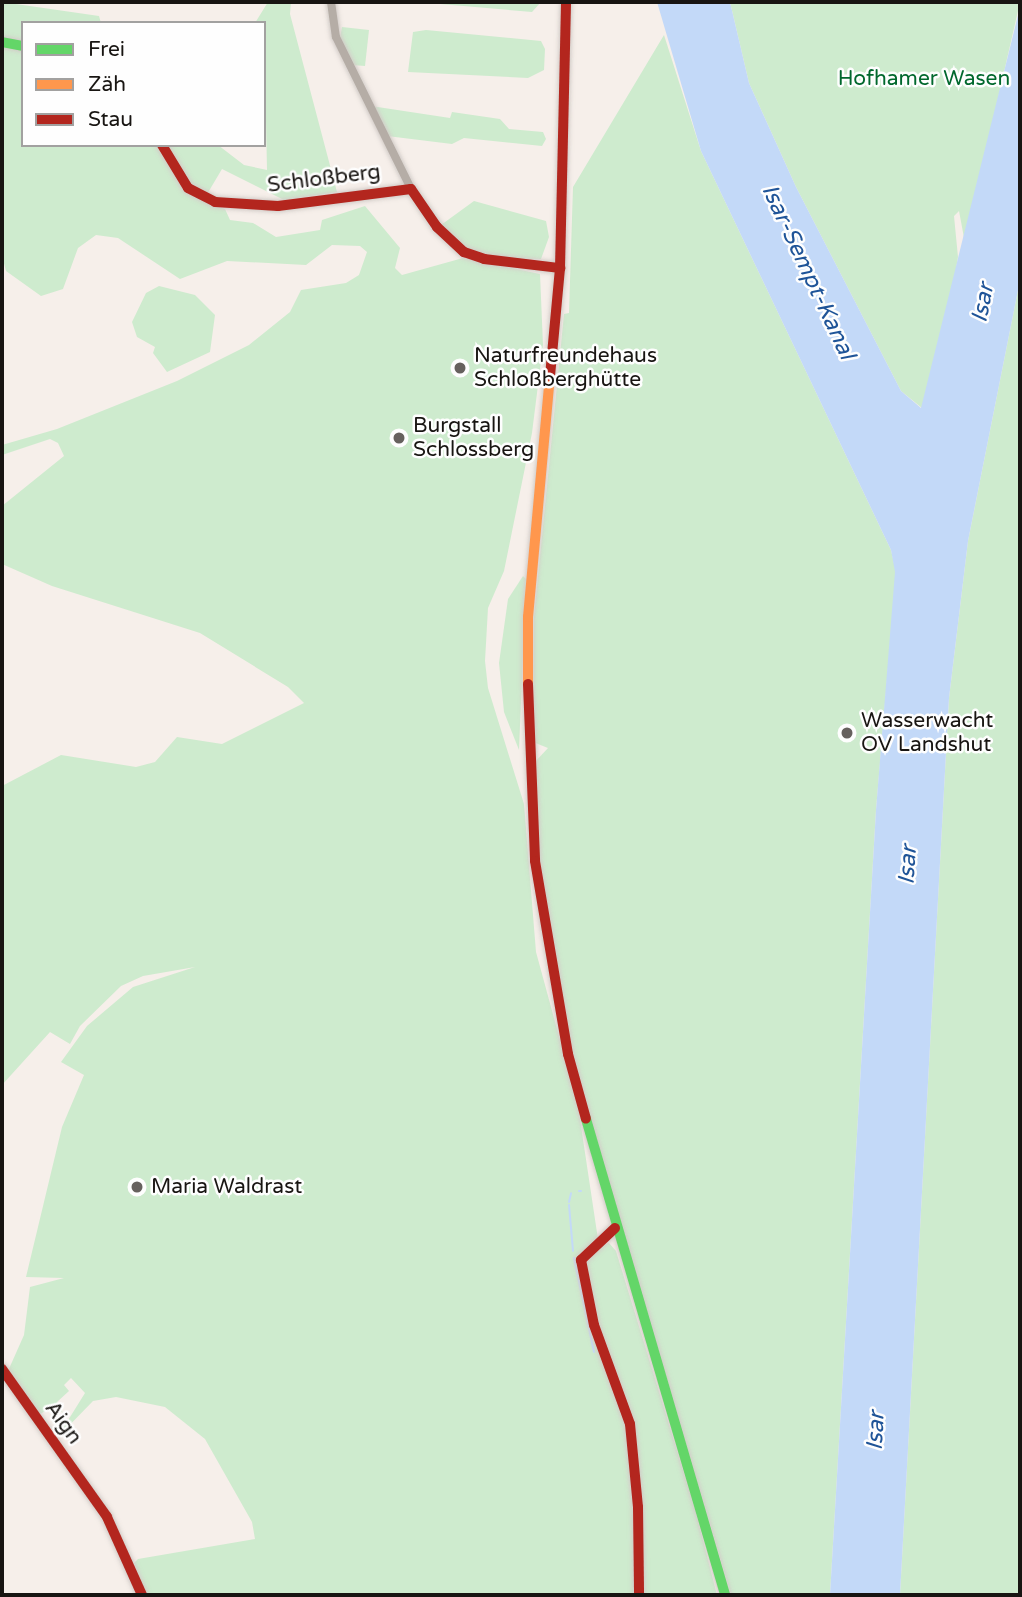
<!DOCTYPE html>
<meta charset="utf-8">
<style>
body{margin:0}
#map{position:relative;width:1022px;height:1597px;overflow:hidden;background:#f6efea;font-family:"Varela Round",sans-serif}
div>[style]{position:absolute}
.green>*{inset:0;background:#ceebce}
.water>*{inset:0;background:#c3d9f8}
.stream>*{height:2px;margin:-1px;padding:0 1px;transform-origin:1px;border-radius:1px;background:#c3d9f8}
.roads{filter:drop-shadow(0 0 2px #d2ccc8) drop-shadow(0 0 2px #d2ccc8)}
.street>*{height:8px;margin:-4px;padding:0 4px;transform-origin:4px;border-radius:4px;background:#b5ada6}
.fast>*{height:10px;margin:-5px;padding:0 5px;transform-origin:5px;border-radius:5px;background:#63d668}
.slow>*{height:10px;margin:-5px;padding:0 5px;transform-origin:5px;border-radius:5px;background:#ff974d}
.jam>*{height:10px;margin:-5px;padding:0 5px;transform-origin:5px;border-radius:5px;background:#b3261e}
.dots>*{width:19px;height:19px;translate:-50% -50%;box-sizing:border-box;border:4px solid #fefefe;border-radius:50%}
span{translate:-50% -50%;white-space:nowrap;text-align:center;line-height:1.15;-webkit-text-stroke:5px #fefefe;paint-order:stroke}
.park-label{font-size:21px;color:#01682d}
.street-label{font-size:21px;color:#181512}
.poi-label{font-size:21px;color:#181512}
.left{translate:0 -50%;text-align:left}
.water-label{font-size:23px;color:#1f5498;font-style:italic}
.frame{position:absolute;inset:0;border:4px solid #181512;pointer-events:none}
.legend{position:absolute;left:21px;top:21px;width:245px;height:126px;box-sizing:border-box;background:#fefefe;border:2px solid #a2a1a0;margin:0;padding:9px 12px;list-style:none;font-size:21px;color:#181512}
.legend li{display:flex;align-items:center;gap:14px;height:35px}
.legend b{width:35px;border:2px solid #a2a1a0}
</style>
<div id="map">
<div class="green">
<div style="clip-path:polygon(2px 2px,99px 16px,101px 23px,23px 23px,23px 145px,218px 145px,244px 165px,267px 170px,264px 23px,255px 23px,268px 2px,291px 2px,290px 14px,337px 192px,284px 200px,222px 169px,203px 201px,225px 209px,230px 220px,253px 223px,276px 237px,320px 230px,322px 220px,365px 206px,400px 248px,395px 268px,402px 275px,463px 258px,540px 274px,543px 345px,532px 433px,504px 571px,488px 608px,485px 661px,488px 688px,524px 804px,536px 952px,578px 1106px,599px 1246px,609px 1243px,616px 1251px,696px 1513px,717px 1595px,146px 1595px,134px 1563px,138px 1559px,255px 1539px,252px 1522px,205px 1439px,165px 1407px,116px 1397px,93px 1401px,57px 1438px,85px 1393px,71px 1378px,64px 1385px,69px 1391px,57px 1402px,63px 1413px,54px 1405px,39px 1415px,8px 1371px,24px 1335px,30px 1287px,64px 1278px,26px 1277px,62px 1127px,84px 1075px,61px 1062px,87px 1026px,133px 987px,195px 967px,143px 976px,121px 986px,80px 1026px,70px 1044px,50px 1032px,2px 1085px,2px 786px,61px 755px,136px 767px,155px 762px,177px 737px,222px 744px,304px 703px,288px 687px,200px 633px,52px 586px,2px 564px,2px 506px,64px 456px,58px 443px,50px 439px,2px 455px,2px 445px,57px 429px,177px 381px,249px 345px,290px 312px,301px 290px,346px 283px,359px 275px,367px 252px,360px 246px,332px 245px,306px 265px,227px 261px,180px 279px,118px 238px,96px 235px,78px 248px,63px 289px,41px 296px,6px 271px,2px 256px)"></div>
<div style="clip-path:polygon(417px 2px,541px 2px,532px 12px)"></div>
<div style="clip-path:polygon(730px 2px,1020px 2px,965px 243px,959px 211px,954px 216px,958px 257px,950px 306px,922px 408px,901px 391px,796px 187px,749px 83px)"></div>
<div style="clip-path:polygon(342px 27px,369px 30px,365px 66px,352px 65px,340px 38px)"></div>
<div style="clip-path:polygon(426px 30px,541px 41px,545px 49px,544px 70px,528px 78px,408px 72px,413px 32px)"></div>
<div style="clip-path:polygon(664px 35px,701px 151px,891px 550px,896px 572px,876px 810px,830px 1595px,731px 1595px,571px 1054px,540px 861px,534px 763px,548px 748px,533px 742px,534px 617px,564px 314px,569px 313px,573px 187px)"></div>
<div style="clip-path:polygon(371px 106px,450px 118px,452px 112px,500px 119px,509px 129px,543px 132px,546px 139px,542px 146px,464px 138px,452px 144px,387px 136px)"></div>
<div style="clip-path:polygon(474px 201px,546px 221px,549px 237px,541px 259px,500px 258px,466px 249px,441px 225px)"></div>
<div style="clip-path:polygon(1020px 280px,1020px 1595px,900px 1595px,949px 698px,968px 541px)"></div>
<div style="clip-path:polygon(159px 286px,195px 295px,215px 315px,210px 352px,167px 372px,153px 353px,155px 347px,137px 337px,132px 322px,146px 293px)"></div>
<div style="clip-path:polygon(523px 576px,526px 579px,519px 750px,504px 712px,499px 663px,508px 599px)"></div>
</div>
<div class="water">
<div style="clip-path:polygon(657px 2px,730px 2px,749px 83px,796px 187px,901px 391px,921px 408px,1020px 7px,1020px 280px,968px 541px,949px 698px,900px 1595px,830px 1595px,876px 810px,895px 572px,891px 550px,701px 151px)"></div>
</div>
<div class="stream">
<div style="left:579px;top:1191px;width:2px"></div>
<div style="left:569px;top:1202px;width:9px;rotate:-77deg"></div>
<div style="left:569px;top:1205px;width:46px;rotate:85deg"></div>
<div style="left:574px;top:1258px;width:96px;rotate:78deg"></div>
</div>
<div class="roads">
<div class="street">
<div style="left:331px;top:2px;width:35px;rotate:82deg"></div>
<div style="left:336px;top:37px;width:169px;rotate:63.7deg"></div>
</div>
<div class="fast">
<div style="left:2px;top:42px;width:21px;rotate:11deg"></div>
<div style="left:586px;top:1119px;width:496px;rotate:73.7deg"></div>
</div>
<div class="slow">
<div style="left:528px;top:684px;width:67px;rotate:-90deg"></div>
<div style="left:528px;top:617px;width:242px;rotate:-84.8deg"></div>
</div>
<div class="jam">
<div style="left:162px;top:145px;width:50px;rotate:58.8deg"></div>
<div style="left:188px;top:188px;width:30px;rotate:27deg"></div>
<div style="left:215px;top:202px;width:63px;rotate:3.6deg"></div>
<div style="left:278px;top:206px;width:134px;rotate:-7.3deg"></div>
<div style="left:411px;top:189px;width:46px;rotate:55.6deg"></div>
<div style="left:437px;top:227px;width:37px;rotate:43deg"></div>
<div style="left:464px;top:252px;width:21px;rotate:19deg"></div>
<div style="left:484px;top:259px;width:77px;rotate:6.8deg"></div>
<div style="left:550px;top:376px;width:108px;rotate:-84.7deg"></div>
<div style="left:560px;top:268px;width:266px;rotate:-88.7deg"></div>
<div style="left:528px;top:684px;width:177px;rotate:87.7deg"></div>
<div style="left:535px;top:861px;width:196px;rotate:80.3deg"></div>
<div style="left:568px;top:1054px;width:67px;rotate:74.5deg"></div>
<div style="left:615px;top:1228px;width:47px;rotate:136.7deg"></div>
<div style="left:581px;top:1260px;width:66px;rotate:78.7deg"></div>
<div style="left:594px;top:1325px;width:105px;rotate:70deg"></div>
<div style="left:630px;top:1424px;width:83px;rotate:84.5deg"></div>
<div style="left:638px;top:1507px;width:88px;rotate:89.3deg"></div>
<div style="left:2px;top:1369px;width:181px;rotate:54.6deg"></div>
<div style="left:107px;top:1517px;width:85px;rotate:65.8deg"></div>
</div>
</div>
<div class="dots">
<div style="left:460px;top:368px;background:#66615e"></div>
<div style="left:399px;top:438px;background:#66615e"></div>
<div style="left:847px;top:733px;background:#66615e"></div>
<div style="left:137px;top:1187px;background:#66615e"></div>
</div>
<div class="park-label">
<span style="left:924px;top:79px">Hofhamer Wasen</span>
</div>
<div class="street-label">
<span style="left:324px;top:179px;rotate:-7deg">Schloßberg</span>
<span style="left:63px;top:1423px;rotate:54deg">Aign</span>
</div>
<div class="poi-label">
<span class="left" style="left:474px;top:368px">Naturfreundehaus<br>Schloßberghütte</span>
<span class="left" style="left:413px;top:438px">Burgstall<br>Schlossberg</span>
<span class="left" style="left:861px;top:733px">Wasserwacht<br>OV Landshut</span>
<span class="left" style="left:151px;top:1187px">Maria Waldrast</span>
</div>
<div class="water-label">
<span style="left:808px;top:272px;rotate:65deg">Isar-Sempt-Kanal</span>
<span style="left:983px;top:303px;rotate:-79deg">Isar</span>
<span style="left:908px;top:865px;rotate:-86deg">Isar</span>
<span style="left:876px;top:1431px;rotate:-87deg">Isar</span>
</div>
<div class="frame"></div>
<ul class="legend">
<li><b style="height:9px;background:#63d668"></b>Frei</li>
<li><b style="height:9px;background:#ff974d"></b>Zäh</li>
<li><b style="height:9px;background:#b3261e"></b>Stau</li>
</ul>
</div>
